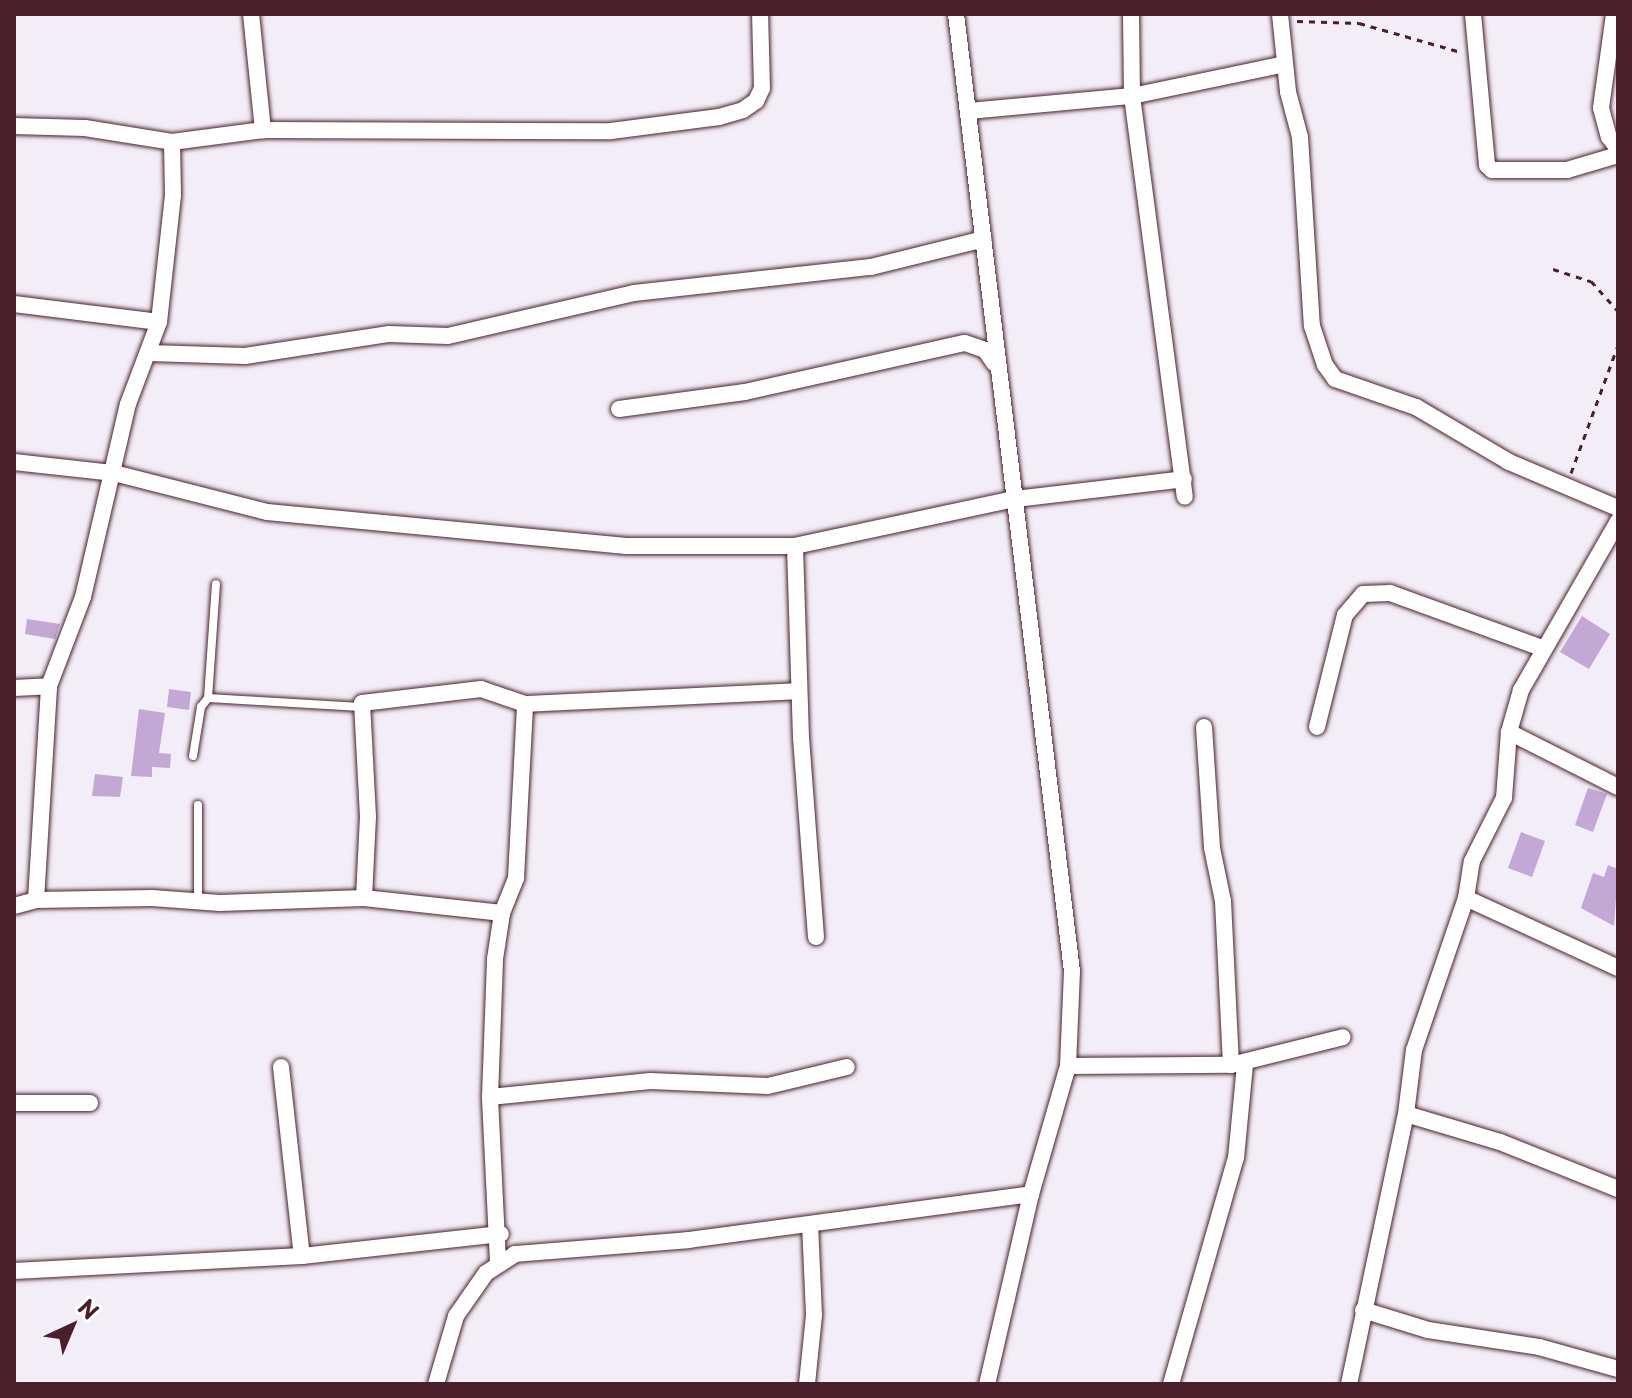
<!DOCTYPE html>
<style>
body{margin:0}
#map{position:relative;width:1632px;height:1398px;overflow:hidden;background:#f3edf7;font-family:"Playpen Sans",sans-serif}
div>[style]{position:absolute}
.building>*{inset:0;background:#c3a7d5}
.path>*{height:3px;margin-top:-1.5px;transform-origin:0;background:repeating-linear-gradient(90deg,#4a1f2b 0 6px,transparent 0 12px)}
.roads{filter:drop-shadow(0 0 2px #4a1f2b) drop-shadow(0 0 2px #4a1f2b)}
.lane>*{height:8px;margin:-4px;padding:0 4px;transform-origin:4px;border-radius:4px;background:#fff}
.street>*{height:16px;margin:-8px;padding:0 8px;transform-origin:8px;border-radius:8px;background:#fff}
span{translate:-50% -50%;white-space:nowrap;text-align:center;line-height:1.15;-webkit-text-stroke:6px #fff;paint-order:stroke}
.frame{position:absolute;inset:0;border:16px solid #4a1f2b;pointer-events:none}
.north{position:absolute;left:32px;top:1286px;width:80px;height:80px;-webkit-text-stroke:6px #fff;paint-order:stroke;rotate:44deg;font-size:22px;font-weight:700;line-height:32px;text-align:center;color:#4a1f2b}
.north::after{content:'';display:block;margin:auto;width:28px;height:36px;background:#4a1f2b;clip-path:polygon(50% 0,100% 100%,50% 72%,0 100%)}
</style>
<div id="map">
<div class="building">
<div style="clip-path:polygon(1582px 616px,1610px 634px,1589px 669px,1560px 652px)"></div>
<div style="clip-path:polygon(27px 619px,60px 624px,55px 639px,25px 634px)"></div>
<div style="clip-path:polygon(169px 689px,191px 692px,189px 710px,167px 707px)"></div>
<div style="clip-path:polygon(139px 709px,165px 713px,159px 753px,171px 754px,170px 768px,152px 767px,152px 777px,131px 776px)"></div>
<div style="clip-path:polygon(95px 774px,123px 777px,120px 797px,92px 796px)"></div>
<div style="clip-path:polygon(1588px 788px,1607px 794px,1593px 832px,1575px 825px)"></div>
<div style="clip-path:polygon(1521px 832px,1545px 841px,1532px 877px,1508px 868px)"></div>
<div style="clip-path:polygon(1608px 865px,1618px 869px,1614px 926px,1581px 908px,1593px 873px,1604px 877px)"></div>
</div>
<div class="path">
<div style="left:1297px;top:21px;width:62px;rotate:1.8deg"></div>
<div style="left:1359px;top:23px;width:106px;rotate:15.9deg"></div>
<div style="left:1553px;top:269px;width:40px;rotate:18deg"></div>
<div style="left:1591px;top:281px;width:40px;rotate:48deg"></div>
<div style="left:1571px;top:473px;width:136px;rotate:-69.8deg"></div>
</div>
<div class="roads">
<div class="lane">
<div style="left:208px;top:698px;width:114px;rotate:-86deg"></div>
<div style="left:193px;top:756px;width:50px;rotate:-80.7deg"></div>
<div style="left:201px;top:707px;width:11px;rotate:-52deg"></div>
<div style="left:208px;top:698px;width:153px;rotate:3.4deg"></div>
<div style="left:198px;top:805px;width:96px;rotate:90deg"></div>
</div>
<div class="street">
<div style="left:251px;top:14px;width:117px;rotate:84.1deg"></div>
<div style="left:956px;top:14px;width:964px;rotate:83.09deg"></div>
<div style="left:1072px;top:971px;width:95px;rotate:92.4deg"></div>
<div style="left:1068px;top:1066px;width:133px;rotate:106.1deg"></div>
<div style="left:1031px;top:1194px;width:195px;rotate:103deg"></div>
<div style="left:1131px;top:14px;width:82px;rotate:89.3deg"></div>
<div style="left:1132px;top:96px;width:404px;rotate:82.5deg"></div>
<div style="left:1280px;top:14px;width:78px;rotate:84.1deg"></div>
<div style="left:1288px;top:92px;width:47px;rotate:75.1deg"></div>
<div style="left:1300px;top:137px;width:189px;rotate:86.4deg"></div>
<div style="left:1312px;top:326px;width:41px;rotate:71.6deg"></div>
<div style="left:1325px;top:365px;width:17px;rotate:54deg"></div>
<div style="left:1335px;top:379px;width:86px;rotate:19.1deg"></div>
<div style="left:1416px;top:407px;width:108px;rotate:30.6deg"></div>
<div style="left:1509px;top:462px;width:118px;rotate:22.9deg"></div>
<div style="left:1473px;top:14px;width:152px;rotate:84.7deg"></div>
<div style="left:1487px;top:165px;width:7px;rotate:45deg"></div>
<div style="left:1492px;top:170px;width:75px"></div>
<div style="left:1567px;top:170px;width:53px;rotate:-16.4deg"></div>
<div style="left:1614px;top:14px;width:95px;rotate:97.9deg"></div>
<div style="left:1601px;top:108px;width:30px;rotate:75deg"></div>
<div style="left:1609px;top:137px;width:15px;rotate:53deg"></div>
<div style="left:969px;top:111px;width:164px;rotate:-5.3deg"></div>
<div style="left:1132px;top:96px;width:156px;rotate:-11.8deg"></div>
<div style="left:14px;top:126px;width:71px;rotate:1.6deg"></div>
<div style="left:85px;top:128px;width:88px;rotate:9.1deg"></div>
<div style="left:172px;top:142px;width:92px;rotate:-7.5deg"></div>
<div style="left:263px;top:130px;width:348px;rotate:0.2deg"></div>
<div style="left:611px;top:131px;width:109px;rotate:-7.4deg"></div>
<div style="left:719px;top:117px;width:25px;rotate:-16deg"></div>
<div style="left:743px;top:110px;width:16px;rotate:-35deg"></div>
<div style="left:756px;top:101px;width:14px;rotate:-65deg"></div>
<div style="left:762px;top:88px;width:74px;rotate:-91.5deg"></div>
<div style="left:14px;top:304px;width:146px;rotate:7.1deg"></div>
<div style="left:149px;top:353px;width:96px;rotate:1.8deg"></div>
<div style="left:245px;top:356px;width:146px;rotate:-8.7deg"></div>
<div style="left:389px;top:334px;width:59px;rotate:1.9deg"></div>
<div style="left:448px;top:336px;width:191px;rotate:-13deg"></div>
<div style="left:634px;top:293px;width:238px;rotate:-6.3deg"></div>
<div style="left:871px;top:267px;width:116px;rotate:-13.9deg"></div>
<div style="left:619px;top:409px;width:127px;rotate:-7.7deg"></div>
<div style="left:745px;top:392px;width:225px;rotate:-12.6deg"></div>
<div style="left:965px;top:343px;width:21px;rotate:19deg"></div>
<div style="left:985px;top:350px;width:16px;rotate:55deg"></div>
<div style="left:14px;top:462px;width:101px;rotate:6.3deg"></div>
<div style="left:114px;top:473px;width:158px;rotate:14.3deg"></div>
<div style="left:267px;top:512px;width:361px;rotate:5.4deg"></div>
<div style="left:626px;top:546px;width:169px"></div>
<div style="left:14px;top:688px;width:35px;rotate:-3deg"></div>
<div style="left:1204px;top:727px;width:121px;rotate:86.2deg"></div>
<div style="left:1212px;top:848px;width:54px;rotate:78.3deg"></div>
<div style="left:1223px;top:901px;width:164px;rotate:87.2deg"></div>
<div style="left:1317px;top:727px;width:115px;rotate:-76deg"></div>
<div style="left:1345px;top:615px;width:28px;rotate:-49deg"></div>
<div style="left:1363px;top:594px;width:27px;rotate:-2deg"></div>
<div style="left:1390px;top:593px;width:162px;rotate:19.9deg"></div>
<div style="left:1509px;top:732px;width:122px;rotate:26.8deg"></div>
<div style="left:364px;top:898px;width:81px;rotate:-87.2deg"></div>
<div style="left:368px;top:817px;width:114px;rotate:-93deg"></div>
<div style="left:362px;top:703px;width:120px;rotate:-6.7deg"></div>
<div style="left:481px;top:689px;width:46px;rotate:18.8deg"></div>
<div style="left:1466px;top:898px;width:167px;rotate:24.7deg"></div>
<div style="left:36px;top:900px;width:214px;rotate:-86.5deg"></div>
<div style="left:49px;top:686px;width:95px;rotate:-69.1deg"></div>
<div style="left:83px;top:597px;width:198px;rotate:-76.9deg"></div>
<div style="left:128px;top:404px;width:88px;rotate:-69.3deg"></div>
<div style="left:159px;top:322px;width:128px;rotate:-83.7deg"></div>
<div style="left:173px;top:195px;width:53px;rotate:-91.1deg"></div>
<div style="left:14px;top:906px;width:23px;rotate:-15deg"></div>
<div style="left:36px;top:900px;width:116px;rotate:-1deg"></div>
<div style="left:152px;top:898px;width:68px;rotate:4.2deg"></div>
<div style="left:220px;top:903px;width:144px;rotate:-2deg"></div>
<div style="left:364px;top:898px;width:139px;rotate:6.2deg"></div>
<div style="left:816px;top:937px;width:200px;rotate:-94.3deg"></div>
<div style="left:801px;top:738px;width:192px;rotate:-91.8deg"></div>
<div style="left:795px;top:546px;width:225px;rotate:-12.1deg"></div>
<div style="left:1015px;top:499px;width:170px;rotate:-6.7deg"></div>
<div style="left:1068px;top:1066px;width:163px;rotate:-0.4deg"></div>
<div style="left:1231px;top:1065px;width:115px;rotate:-14deg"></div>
<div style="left:281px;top:1067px;width:190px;rotate:83.7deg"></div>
<div style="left:490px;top:1097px;width:161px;rotate:-5.7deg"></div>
<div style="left:650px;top:1081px;width:118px;rotate:2.4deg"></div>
<div style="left:768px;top:1086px;width:81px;rotate:-13.5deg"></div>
<div style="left:14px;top:1103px;width:76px"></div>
<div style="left:1406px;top:1114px;width:98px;rotate:16.6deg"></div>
<div style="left:1500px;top:1142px;width:127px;rotate:21.7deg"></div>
<div style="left:498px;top:1262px;width:165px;rotate:-92.8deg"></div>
<div style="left:490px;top:1097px;width:138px;rotate:-87.9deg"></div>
<div style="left:495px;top:959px;width:47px;rotate:-81.3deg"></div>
<div style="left:502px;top:913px;width:38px;rotate:-68deg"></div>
<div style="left:516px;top:878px;width:174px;rotate:-87deg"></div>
<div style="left:525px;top:704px;width:274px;rotate:-2.7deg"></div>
<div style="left:14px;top:1271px;width:288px;rotate:-3deg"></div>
<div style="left:302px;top:1256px;width:200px;rotate:-6.3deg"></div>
<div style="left:1363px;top:1310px;width:68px;rotate:17.1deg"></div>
<div style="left:1428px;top:1330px;width:112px;rotate:8.7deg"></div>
<div style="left:1539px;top:1347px;width:82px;rotate:15.6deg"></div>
<div style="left:436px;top:1384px;width:71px;rotate:-73.6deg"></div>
<div style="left:456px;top:1316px;width:52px;rotate:-55.1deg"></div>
<div style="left:486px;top:1273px;width:35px;rotate:-33deg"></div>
<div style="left:515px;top:1254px;width:174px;rotate:-4.6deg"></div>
<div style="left:688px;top:1240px;width:346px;rotate:-7.6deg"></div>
<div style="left:807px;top:1384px;width:69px;rotate:-84.2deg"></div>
<div style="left:814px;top:1315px;width:90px;rotate:-92.5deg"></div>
<div style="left:1171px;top:1384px;width:235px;rotate:-74deg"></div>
<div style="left:1236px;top:1158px;width:94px;rotate:-84.5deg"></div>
<div style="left:1349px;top:1384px;width:276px;rotate:-78.1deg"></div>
<div style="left:1406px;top:1114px;width:64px;rotate:-82.9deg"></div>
<div style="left:1414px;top:1050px;width:161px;rotate:-71.1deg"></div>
<div style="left:1466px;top:898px;width:37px;rotate:-81deg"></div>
<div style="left:1472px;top:861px;width:71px;rotate:-63.1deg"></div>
<div style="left:1504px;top:798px;width:66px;rotate:-85.7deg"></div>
<div style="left:1509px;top:732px;width:44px;rotate:-74.1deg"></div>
<div style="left:1521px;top:690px;width:195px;rotate:-60.1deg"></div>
</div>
</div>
<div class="frame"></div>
<div class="north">N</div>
</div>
